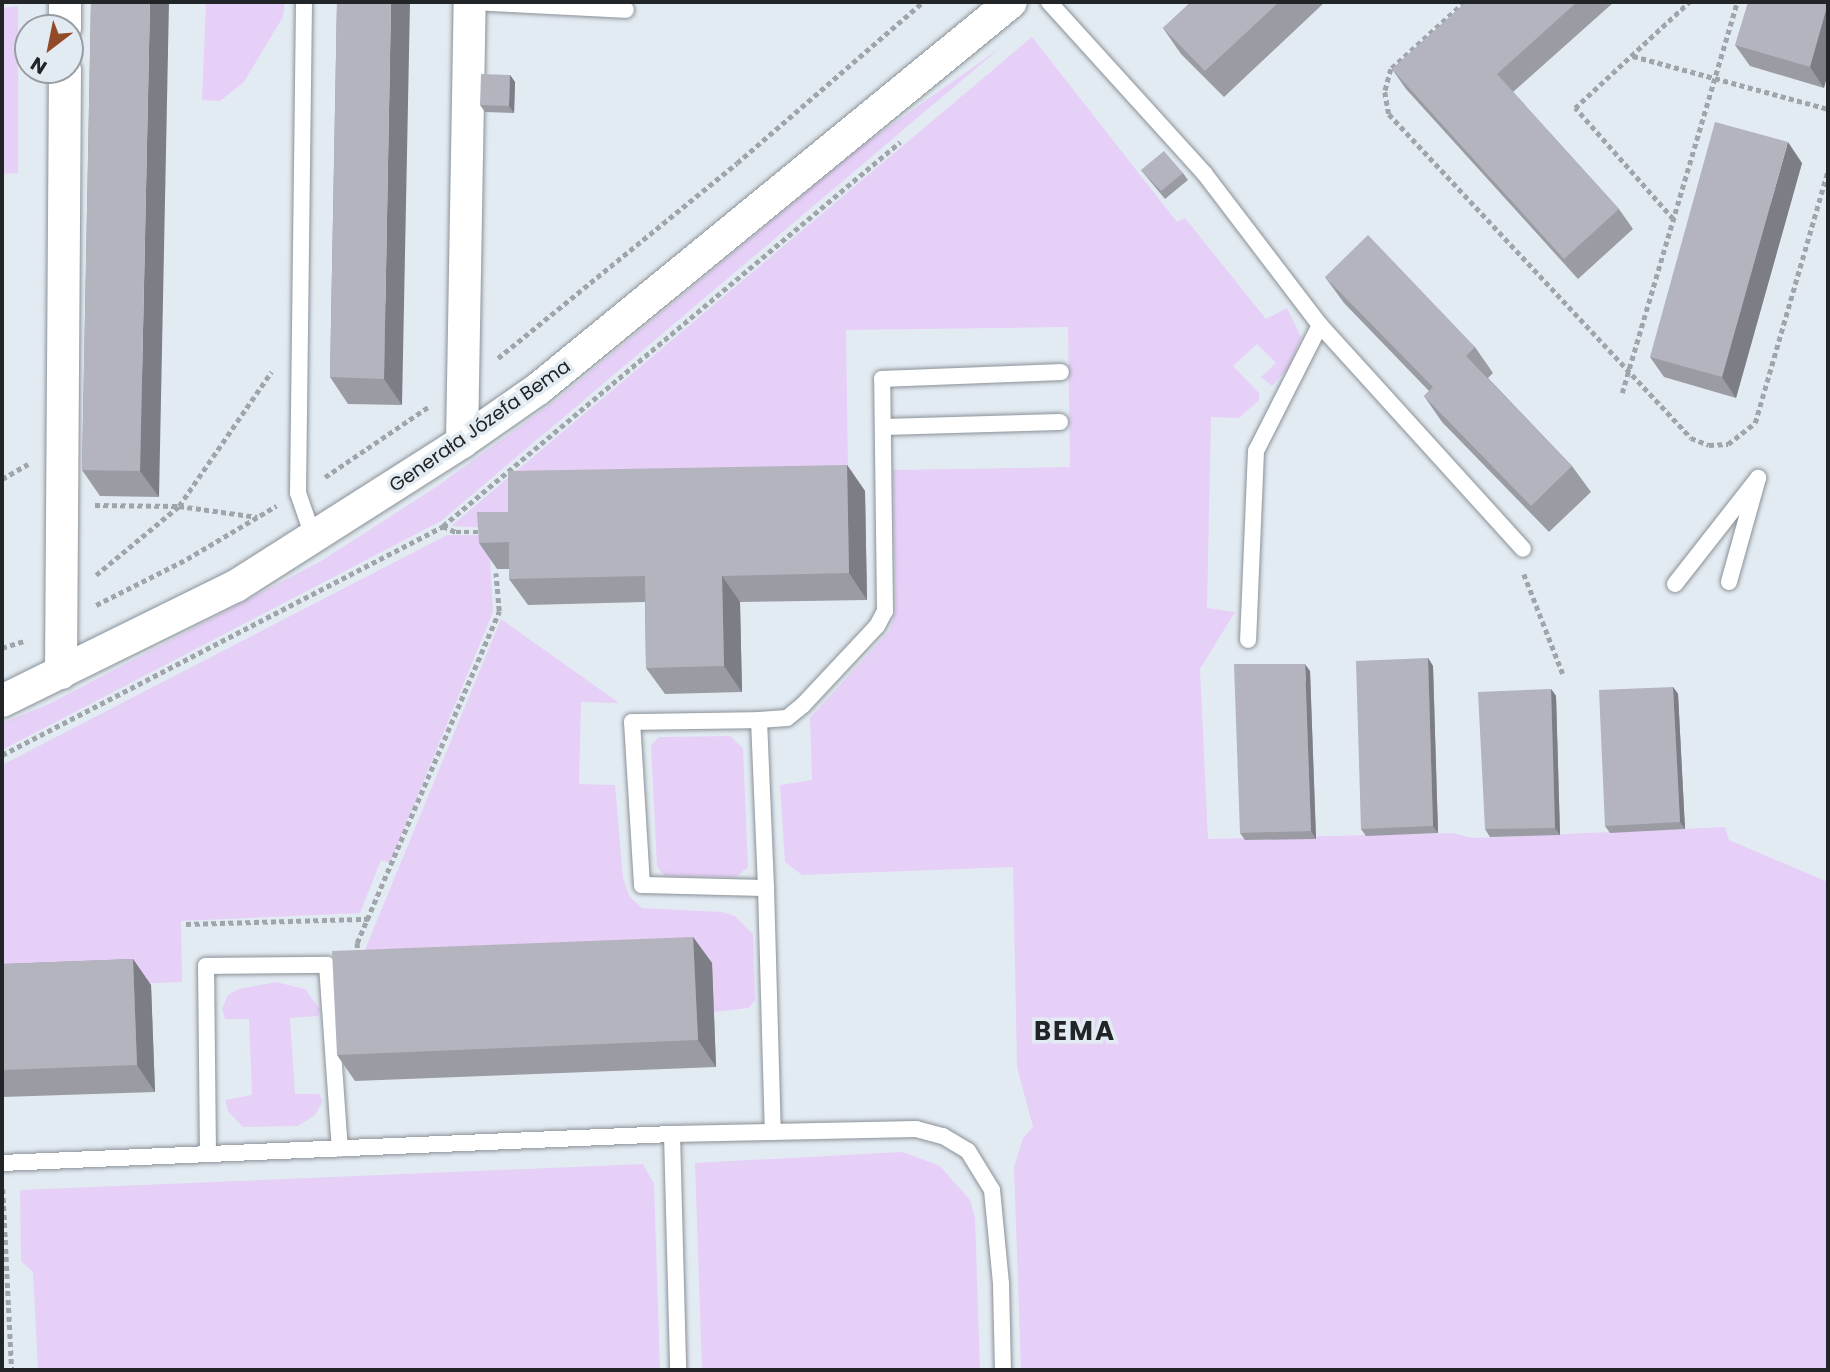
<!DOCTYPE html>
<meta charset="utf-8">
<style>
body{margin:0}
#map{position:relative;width:1830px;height:1372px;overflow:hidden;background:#e3ebf2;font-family:Poppins,sans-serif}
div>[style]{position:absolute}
.green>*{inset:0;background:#e7d0f8}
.path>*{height:4.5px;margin-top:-2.25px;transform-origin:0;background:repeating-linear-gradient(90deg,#9fa5ab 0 5px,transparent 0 8.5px)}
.roads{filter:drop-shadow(0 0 2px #8a9197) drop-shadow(0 0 2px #8a9197)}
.lane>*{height:16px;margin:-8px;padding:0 8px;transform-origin:8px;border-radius:8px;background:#fff}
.street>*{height:32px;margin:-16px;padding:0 16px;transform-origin:16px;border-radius:16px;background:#fff}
.wall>*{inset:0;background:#9a9ba3}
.shaded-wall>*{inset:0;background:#7d7e85}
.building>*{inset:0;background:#b3b4be}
span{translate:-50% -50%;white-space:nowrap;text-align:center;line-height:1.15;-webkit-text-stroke:7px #e3ebf2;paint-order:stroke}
.street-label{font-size:19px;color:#222528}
.district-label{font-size:26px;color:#222528;font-weight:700;letter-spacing:2px}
.frame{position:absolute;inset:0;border:4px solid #222528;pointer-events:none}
.north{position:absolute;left:14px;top:14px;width:70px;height:70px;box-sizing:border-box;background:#e3ebf2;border:2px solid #969ca1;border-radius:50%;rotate:212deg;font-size:19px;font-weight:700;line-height:28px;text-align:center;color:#222528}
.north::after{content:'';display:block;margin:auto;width:24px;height:32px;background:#924b28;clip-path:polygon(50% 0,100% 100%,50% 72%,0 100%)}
</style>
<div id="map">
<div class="green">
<div style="clip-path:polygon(206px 2px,285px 2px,283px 17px,244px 82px,220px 101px,202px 100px)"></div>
<div style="clip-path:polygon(18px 6px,18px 173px,2px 174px,2px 8px)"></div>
<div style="clip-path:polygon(1032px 37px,1177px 222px,1185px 218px,1266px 319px,1287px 308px,1301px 337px,1289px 367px,1272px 386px,1261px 377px,1276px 363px,1257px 344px,1233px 366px,1259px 393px,1259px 400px,1239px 418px,1211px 417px,1207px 608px,1235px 612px,1200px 669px,1208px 839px,1452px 833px,1473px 838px,1725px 827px,1729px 840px,1828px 882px,1828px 1370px,1021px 1370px,1014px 1167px,1023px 1138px,1033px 1127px,1017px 1067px,1013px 867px,802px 875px,785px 862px,780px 785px,812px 780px,810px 718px,890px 630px,896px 610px,893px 470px,1070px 467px,1068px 327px,846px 330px,848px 470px,853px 470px,853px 481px,516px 529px,451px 526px)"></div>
<div style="clip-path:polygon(1000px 48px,441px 521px,2px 750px,2px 723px,49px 704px,321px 561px,439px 485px,555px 401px,863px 145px)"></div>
<div style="clip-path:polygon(447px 535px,489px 535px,493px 612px,390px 863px,381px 860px,360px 913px,181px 921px,182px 982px,2px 989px,2px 765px)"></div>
<div style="clip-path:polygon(501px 619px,619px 703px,581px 702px,579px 784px,615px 785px,623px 878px,630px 897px,642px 908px,722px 912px,735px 916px,753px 934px,755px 1000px,749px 1008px,714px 1012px,711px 963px,365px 976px,364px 952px)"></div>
<div style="clip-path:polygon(730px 736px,743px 748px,748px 867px,736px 877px,665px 876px,657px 867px,651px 745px,659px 737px)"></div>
<div style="clip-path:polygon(276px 982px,305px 989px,320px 1009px,318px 1016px,290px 1018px,295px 1094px,319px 1094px,323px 1101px,315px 1115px,298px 1126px,243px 1127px,228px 1111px,225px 1100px,252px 1095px,249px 1019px,225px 1019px,222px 1009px,228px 995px,238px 989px)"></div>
<div style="clip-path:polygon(903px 1152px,940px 1166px,970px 1200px,975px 1218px,980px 1370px,702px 1370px,695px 1163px)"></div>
<div style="clip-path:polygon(643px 1164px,654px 1184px,660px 1370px,38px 1370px,33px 1272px,21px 1261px,20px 1190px)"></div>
</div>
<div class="path">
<div style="left:1465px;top:2px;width:100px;rotate:137.8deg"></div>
<div style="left:1391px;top:69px;width:24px;rotate:105deg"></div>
<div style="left:1385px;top:92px;width:22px;rotate:80deg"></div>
<div style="left:1389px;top:114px;width:443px;rotate:47deg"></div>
<div style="left:1691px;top:438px;width:19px;rotate:21deg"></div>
<div style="left:1709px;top:445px;width:19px;rotate:-3deg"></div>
<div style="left:1728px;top:444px;width:34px;rotate:-38deg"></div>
<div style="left:1755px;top:423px;width:263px;rotate:-73.9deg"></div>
<div style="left:1633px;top:56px;width:202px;rotate:15.2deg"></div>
<div style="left:1673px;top:219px;width:148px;rotate:-131.4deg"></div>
<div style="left:1575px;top:108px;width:156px;rotate:-42.9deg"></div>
<div style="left:498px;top:358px;width:308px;rotate:-39.2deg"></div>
<div style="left:737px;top:163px;width:246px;rotate:-40.9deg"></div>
<div style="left:1622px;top:393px;width:408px;rotate:-73.6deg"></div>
<div style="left:325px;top:477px;width:125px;rotate:-34.2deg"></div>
<div style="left:2px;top:479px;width:30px;rotate:-30deg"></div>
<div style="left:95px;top:505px;width:84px;rotate:0.7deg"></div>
<div style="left:179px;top:506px;width:163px;rotate:-55.5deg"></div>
<div style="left:443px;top:526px;width:14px;rotate:25deg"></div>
<div style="left:456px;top:532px;width:27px"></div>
<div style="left:1524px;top:574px;width:107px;rotate:68.7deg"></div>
<div style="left:96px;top:575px;width:108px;rotate:-39.7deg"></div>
<div style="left:179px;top:506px;width:79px;rotate:8deg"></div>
<div style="left:96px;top:605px;width:102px;rotate:-26.8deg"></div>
<div style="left:187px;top:559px;width:104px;rotate:-30.8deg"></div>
<div style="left:2px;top:648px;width:25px;rotate:-18deg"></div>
<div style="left:2px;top:755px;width:497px;rotate:-27.4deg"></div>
<div style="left:443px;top:526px;width:597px;rotate:-40.04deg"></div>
<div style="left:186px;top:924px;width:184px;rotate:-1.6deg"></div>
<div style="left:357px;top:956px;width:13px;rotate:-90deg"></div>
<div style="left:357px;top:943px;width:361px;rotate:-66.8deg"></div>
<div style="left:499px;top:611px;width:38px;rotate:-95deg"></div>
<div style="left:3px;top:1189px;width:181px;rotate:87.2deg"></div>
</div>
<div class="roads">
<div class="lane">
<div style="left:304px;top:2px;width:491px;rotate:90.7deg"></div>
<div style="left:298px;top:493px;width:49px;rotate:70.8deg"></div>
<div style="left:470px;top:2px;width:156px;rotate:2.9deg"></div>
<div style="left:1049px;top:2px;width:231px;rotate:47.8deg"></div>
<div style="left:1204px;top:173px;width:191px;rotate:52.7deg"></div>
<div style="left:1320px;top:325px;width:141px;rotate:116.9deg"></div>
<div style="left:1256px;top:451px;width:189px;rotate:92.4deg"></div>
<div style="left:1320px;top:325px;width:302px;rotate:47.8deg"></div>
<div style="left:883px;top:427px;width:177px;rotate:-1.6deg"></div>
<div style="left:1675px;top:584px;width:135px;rotate:-51.9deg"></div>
<div style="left:1758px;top:478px;width:108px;rotate:105.6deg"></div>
<div style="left:759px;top:720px;width:28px;rotate:-4deg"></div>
<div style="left:787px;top:718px;width:21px;rotate:-39deg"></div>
<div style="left:803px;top:705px;width:108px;rotate:-46.9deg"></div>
<div style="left:877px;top:626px;width:17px;rotate:-62deg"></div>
<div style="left:885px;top:611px;width:232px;rotate:-90.7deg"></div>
<div style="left:882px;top:379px;width:179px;rotate:-2.2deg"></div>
<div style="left:766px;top:888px;width:124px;rotate:-178.6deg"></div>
<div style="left:642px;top:885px;width:163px;rotate:-93.5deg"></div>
<div style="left:632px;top:722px;width:127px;rotate:-0.9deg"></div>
<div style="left:759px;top:720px;width:168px;rotate:87.6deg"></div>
<div style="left:766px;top:888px;width:244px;rotate:88.4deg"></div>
<div style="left:672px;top:1134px;width:236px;rotate:88.5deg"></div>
<div style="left:208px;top:1154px;width:188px;rotate:-90.6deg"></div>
<div style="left:206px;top:966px;width:121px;rotate:-0.5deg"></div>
<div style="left:327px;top:965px;width:184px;rotate:86deg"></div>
<div style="left:2px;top:1163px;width:671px;rotate:-2.48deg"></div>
<div style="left:672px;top:1134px;width:244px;rotate:-1.2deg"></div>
<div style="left:916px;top:1129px;width:28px;rotate:15deg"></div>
<div style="left:943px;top:1136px;width:29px;rotate:31deg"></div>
<div style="left:968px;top:1151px;width:46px;rotate:58.4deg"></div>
<div style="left:992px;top:1190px;width:94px;rotate:84.5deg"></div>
<div style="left:1001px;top:1284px;width:86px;rotate:88.7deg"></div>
</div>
<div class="street">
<div style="left:65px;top:28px;width:26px;rotate:-90deg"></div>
<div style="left:462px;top:442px;width:440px;rotate:-89deg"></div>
<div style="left:61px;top:673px;width:603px;rotate:-89.62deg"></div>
<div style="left:2px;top:701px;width:261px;rotate:-26.2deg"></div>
<div style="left:236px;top:586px;width:268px;rotate:-32.5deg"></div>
<div style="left:462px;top:442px;width:93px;rotate:-34.9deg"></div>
<div style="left:538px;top:389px;width:611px;rotate:-39.29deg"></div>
</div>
</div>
<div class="wall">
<div style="clip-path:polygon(91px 2px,159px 497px,100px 496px,82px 470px)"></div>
<div style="clip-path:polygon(337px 2px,402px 405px,348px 404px,330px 377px)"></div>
<div style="clip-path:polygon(1191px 2px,1325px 2px,1224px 97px,1181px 54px,1163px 28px)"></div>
<div style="clip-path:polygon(1466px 2px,1614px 2px,1513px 92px,1619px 209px,1633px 229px,1578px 279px,1406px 89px,1392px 69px)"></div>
<div style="clip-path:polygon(1828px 2px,1824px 88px,1750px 66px,1735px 45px)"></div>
<div style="clip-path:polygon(510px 75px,515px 82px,514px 113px,485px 112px,480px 105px)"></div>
<div style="clip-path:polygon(1802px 163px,1736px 398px,1664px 377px,1650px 357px)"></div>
<div style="clip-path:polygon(1141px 170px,1183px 173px,1188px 180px,1165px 199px)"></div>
<div style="clip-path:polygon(1325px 277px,1475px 347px,1493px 373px,1488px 378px,1572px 466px,1591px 492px,1549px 532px,1442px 422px,1424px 396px,1429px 391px,1344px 303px)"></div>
<div style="clip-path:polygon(847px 465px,865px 491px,867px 600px,740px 602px,742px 692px,665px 694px,646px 668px,645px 602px,528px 605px,509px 579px,509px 569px,497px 569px,479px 543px,508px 512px)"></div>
<div style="clip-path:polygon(1428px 658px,1433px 666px,1438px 833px,1366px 836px,1361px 829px)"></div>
<div style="clip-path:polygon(1310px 671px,1316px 839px,1245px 840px,1240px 833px)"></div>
<div style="clip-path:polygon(1673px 687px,1678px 694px,1685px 829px,1610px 833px,1605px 826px)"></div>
<div style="clip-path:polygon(1551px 689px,1556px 696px,1560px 835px,1490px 837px,1485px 829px)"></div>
<div style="clip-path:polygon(693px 937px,712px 963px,716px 1067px,355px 1081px,337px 1055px)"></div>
<div style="clip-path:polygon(133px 959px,151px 985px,155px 1092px,2px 1097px,2px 964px)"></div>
</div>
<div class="shaded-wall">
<div style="clip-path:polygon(150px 2px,169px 2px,159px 497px,140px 471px)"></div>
<div style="clip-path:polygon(391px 2px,410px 2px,402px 405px,384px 379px)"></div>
<div style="clip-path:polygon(1828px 4px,1828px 74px,1824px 88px,1810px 67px)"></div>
<div style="clip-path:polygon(510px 75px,515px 82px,514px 113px,509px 106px)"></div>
<div style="clip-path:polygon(1788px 142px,1802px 163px,1736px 398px,1722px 377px)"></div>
<div style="clip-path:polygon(847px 465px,865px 491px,867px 600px,849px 573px)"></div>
<div style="clip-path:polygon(722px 576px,740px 602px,742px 692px,724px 666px)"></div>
<div style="clip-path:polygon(1428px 658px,1433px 666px,1438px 833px,1433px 826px)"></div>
<div style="clip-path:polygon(1305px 664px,1310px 671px,1316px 839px,1311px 831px)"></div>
<div style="clip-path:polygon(1673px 687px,1678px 694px,1685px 829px,1680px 822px)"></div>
<div style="clip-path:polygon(1551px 689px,1556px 696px,1560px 835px,1555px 828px)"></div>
<div style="clip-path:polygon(693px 937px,712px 963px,716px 1067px,698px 1040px)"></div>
<div style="clip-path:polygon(133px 959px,151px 985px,155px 1092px,137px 1065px)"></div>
</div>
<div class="building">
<div style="clip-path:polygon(91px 2px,150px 2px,140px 471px,82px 470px)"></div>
<div style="clip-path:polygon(337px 2px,391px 2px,384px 379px,330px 377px)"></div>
<div style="clip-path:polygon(1191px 2px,1279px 2px,1205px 71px,1163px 28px)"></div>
<div style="clip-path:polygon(1466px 2px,1577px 2px,1497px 74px,1619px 209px,1564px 259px,1392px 69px)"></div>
<div style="clip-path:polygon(1748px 2px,1828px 2px,1810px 67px,1735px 45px)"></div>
<div style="clip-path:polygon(481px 74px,510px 75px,509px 106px,480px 105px)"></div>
<div style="clip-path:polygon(1715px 122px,1788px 142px,1722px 377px,1650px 357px)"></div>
<div style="clip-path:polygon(1164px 151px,1183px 173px,1161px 191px,1141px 170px)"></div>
<div style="clip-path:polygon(1368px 235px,1475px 347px,1466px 356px,1572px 466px,1531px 506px,1424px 396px,1433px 387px,1325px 277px)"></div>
<div style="clip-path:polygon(847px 465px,849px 573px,722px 576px,724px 666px,646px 668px,645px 576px,509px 579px,509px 542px,479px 543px,477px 512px,508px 512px,508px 471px)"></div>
<div style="clip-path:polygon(1428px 658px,1433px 826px,1361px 829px,1356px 661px)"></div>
<div style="clip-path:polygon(1234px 664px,1305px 664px,1311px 831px,1240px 833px)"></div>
<div style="clip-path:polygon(1673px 687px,1680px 822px,1605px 826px,1599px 690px)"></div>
<div style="clip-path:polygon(1551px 689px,1555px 828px,1485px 829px,1478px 692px)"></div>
<div style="clip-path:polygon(693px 937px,698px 1040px,337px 1055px,332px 951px)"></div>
<div style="clip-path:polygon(133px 959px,137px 1065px,2px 1070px,2px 964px)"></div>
</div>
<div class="street-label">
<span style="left:480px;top:426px;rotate:-35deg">Generała Józefa Bema</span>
</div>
<div class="district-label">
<span style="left:1075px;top:1032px">BEMA</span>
</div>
<div class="frame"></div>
<div class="north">N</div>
</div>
